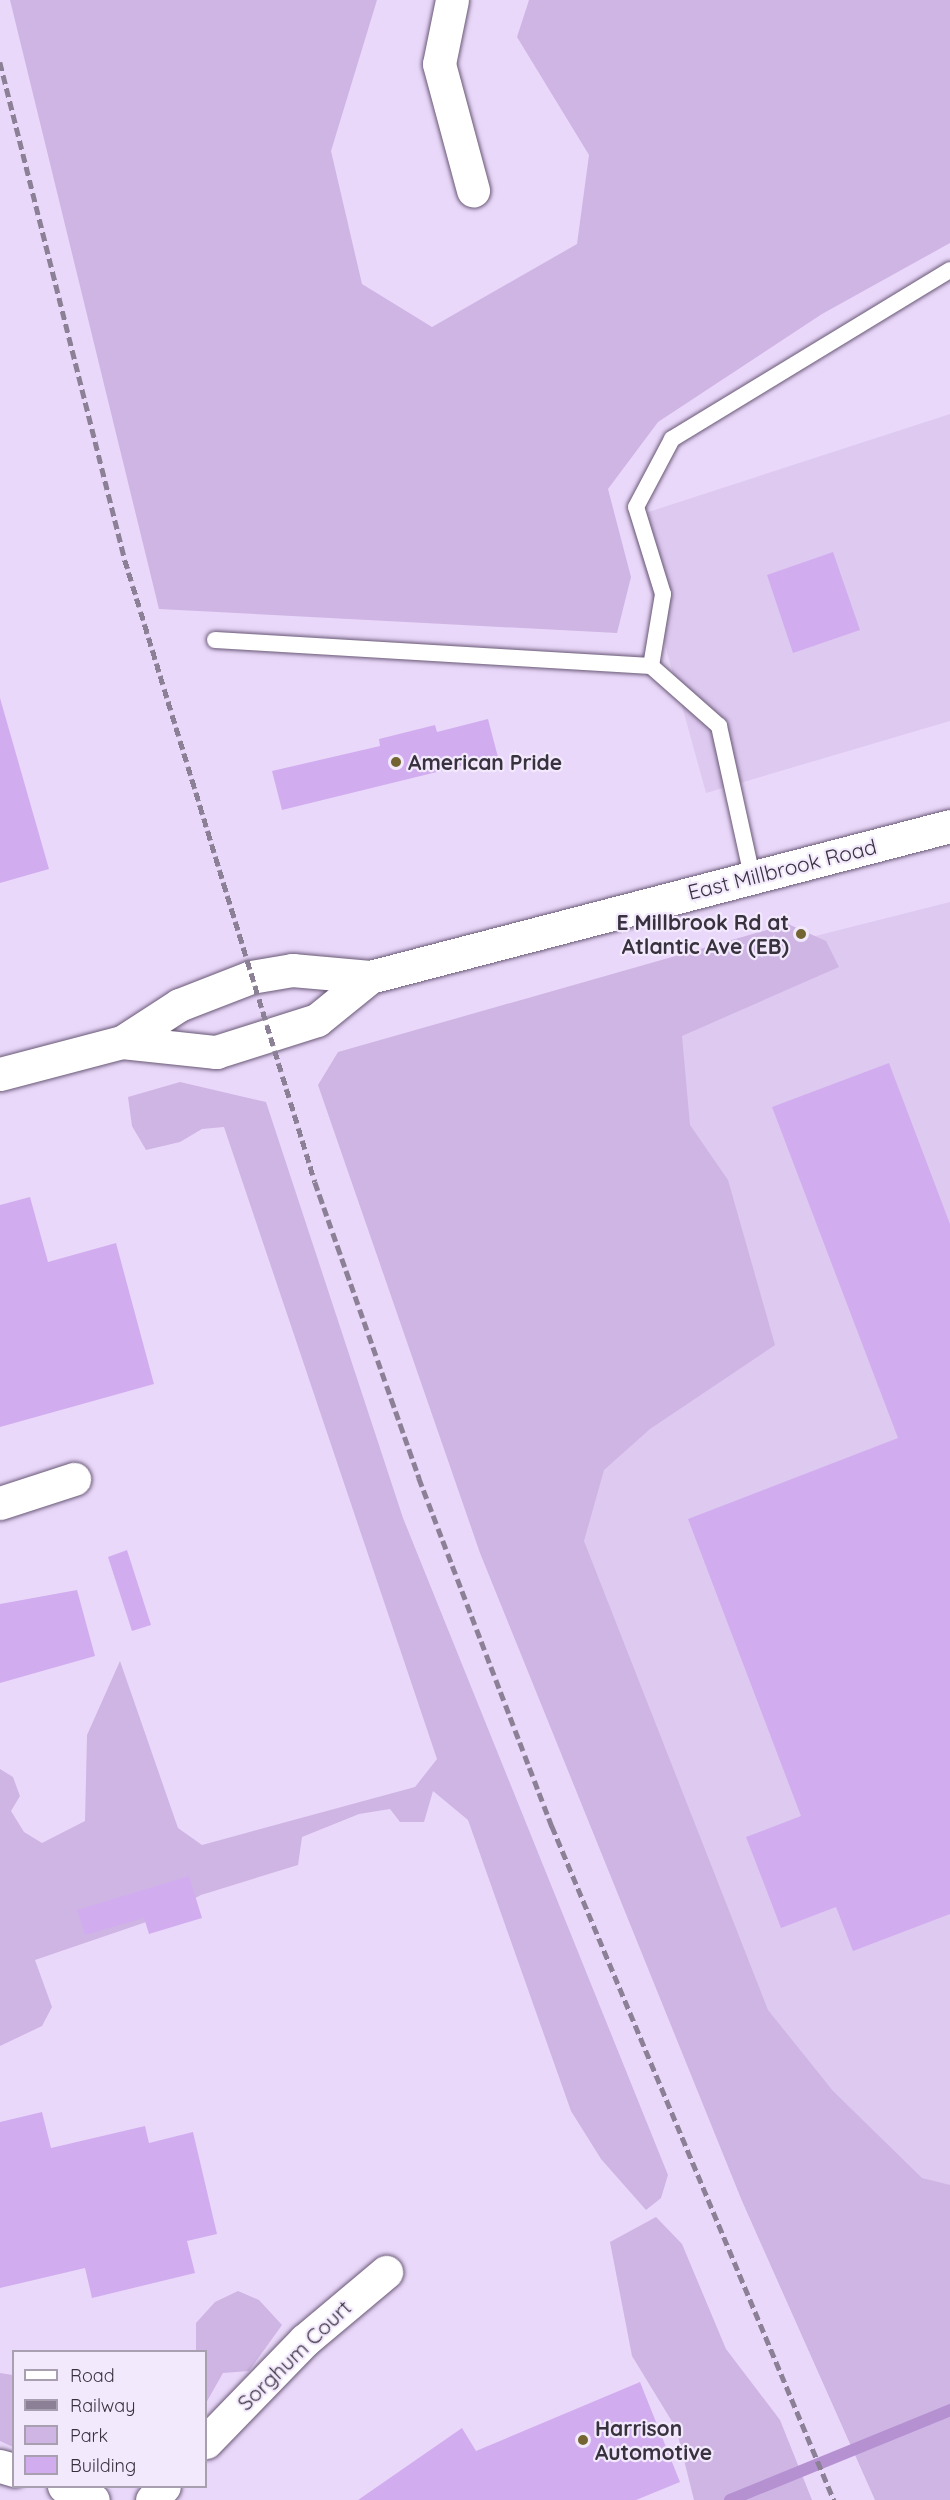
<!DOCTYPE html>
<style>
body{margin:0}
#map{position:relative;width:950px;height:2500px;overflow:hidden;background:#ead8fa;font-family:Quicksand,sans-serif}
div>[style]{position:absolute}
.built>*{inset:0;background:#dec9f0}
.green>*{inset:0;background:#cfb5e4}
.stream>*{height:12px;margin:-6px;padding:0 6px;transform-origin:6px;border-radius:6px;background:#b591d2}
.building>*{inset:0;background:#d1adef}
.roads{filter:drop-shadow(0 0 2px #685875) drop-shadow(0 0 2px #685875)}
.service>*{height:16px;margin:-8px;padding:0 8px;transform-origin:8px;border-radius:8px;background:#fff}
.minor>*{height:33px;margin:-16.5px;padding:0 16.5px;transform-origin:16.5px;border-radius:16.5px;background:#fff}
.primary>*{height:33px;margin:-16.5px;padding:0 16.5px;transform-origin:16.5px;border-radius:16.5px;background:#fff}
.rail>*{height:4.5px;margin-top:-2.25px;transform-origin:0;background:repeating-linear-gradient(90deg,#8c8097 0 9px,transparent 0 13.5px)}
.dots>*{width:16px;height:16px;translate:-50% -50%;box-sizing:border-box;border:3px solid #f3e9fd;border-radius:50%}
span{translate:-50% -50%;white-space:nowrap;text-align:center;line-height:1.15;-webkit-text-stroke:4.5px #f3e9fd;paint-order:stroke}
.poi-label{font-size:21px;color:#38313e;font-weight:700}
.left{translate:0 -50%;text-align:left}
.right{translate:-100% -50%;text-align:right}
.street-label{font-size:21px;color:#38313e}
.legend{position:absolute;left:12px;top:2350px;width:195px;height:138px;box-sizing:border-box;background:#f3e9fd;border:2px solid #a89fb1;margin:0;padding:8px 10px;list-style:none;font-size:18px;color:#38313e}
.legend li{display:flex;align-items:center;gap:12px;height:30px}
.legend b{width:30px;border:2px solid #a89fb1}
</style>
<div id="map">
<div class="built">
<div style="clip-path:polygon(950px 414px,950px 721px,706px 793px,630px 518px)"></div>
<div style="clip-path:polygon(950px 902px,950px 2333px,867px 2364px,379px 1046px)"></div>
</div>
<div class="green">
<div style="clip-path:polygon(10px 0,377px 0,331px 151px,362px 284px,432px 327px,577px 244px,589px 155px,517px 37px,529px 0,950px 0,950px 243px,822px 314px,658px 422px,608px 489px,631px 577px,617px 633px,159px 609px)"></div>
<div style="clip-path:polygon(788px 924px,826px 941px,839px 967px,682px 1036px,690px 1125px,728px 1180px,775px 1345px,650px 1429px,604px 1470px,584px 1541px,768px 2010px,833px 2091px,922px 2178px,950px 2185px,950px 2500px,875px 2500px,742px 2201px,480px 1553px,318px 1085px,338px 1052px)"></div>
<div style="clip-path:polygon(180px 1082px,266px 1102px,403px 1518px,668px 2175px,661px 2198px,646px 2210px,601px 2159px,571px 2111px,468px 1820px,433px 1791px,424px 1822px,400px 1822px,390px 1809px,359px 1814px,302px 1837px,298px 1865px,201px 1895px,155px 1919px,35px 1960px,52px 2007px,42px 2026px,0 2046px,0 1769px,13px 1777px,20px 1796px,11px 1811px,24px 1832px,42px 1843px,85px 1821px,87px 1735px,120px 1661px,178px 1828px,202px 1845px,415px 1787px,437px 1759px,224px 1127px,202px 1129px,180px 1142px,146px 1150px,132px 1126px,128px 1097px)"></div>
<div style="clip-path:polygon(656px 2217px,682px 2244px,726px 2349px,780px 2420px,812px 2500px,694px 2500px,676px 2428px,632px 2356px,610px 2242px)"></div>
<div style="clip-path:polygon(238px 2291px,259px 2300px,282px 2325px,249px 2371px,223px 2373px,206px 2403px,206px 2352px,196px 2351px,196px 2323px,215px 2302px)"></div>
<div style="clip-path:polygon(0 2373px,13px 2375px,13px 2447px,0 2441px)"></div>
</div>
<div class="stream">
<div style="left:730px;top:2500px;width:238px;rotate:-22.2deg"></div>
</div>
<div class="building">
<div style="clip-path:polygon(833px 552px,860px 630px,793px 653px,767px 575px)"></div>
<div style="clip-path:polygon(0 698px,49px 869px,0 883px)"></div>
<div style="clip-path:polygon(488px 719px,498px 757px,282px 810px,272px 771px,380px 746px,379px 739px,435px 725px,437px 732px)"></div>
<div style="clip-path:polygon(889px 1063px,950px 1224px,950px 1914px,853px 1951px,836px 1907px,781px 1928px,746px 1837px,801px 1816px,688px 1519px,898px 1438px,772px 1107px)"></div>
<div style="clip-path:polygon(30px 1197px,48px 1262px,116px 1243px,154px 1384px,0 1427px,0 1205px)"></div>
<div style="clip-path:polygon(127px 1550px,151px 1625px,132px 1631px,108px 1557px)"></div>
<div style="clip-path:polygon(77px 1590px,95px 1656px,0 1683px,0 1604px)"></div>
<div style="clip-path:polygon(189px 1876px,202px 1918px,149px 1934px,144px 1918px,85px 1935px,77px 1910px)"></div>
<div style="clip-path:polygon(42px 2112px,51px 2148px,145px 2126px,149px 2143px,193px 2132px,217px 2234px,187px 2241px,195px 2273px,92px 2298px,85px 2268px,0 2288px,0 2122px)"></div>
<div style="clip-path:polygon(640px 2382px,680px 2482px,636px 2500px,358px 2500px,462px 2428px,476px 2451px)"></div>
</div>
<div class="roads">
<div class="service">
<div style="left:215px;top:640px;width:437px;rotate:3.4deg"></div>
<div style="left:651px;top:666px;width:91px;rotate:41.4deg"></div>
<div style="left:719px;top:726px;width:154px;rotate:77.6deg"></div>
<div style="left:651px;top:666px;width:73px;rotate:-80.5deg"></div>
<div style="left:663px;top:594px;width:91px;rotate:-107.2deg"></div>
<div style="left:636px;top:507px;width:77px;rotate:-62.1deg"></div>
<div style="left:672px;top:439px;width:325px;rotate:-31.3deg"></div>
</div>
<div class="minor">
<div style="left:452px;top:0;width:65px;rotate:101.5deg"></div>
<div style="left:439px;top:64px;width:131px;rotate:74.9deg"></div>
<div style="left:0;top:1503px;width:78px;rotate:-18deg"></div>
<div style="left:206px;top:2442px;width:142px;rotate:-45.9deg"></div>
<div style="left:305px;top:2340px;width:106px;rotate:-40deg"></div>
<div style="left:0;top:2466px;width:15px;rotate:16deg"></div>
<div style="left:64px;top:2486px;width:32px;rotate:26deg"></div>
<div style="left:152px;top:2500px;width:18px;rotate:-49deg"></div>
</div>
<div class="primary">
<div style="left:122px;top:1042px;width:95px;rotate:6.1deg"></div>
<div style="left:216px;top:1052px;width:106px;rotate:-17.6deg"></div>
<div style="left:317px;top:1020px;width:68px;rotate:-39.1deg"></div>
<div style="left:0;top:1074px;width:126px;rotate:-14.7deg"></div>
<div style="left:122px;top:1042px;width:68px;rotate:-33deg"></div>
<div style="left:179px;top:1005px;width:77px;rotate:-21.3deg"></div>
<div style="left:251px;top:977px;width:42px;rotate:-9.7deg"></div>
<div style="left:292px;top:970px;width:78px;rotate:5.1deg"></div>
<div style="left:370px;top:977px;width:599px;rotate:-14.59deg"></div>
</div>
</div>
<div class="rail">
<div style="left:0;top:62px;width:513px;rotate:75.91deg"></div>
<div style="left:125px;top:560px;width:650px;rotate:73.01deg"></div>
<div style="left:315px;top:1182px;width:314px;rotate:70.6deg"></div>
<div style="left:419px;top:1478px;width:373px;rotate:69.1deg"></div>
<div style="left:552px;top:1826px;width:731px;rotate:67.3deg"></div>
</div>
<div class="dots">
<div style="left:396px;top:762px;background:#736431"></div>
<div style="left:801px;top:934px;background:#736431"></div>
<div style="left:583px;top:2440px;background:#736431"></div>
</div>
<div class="poi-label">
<span class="left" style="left:408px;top:762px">American Pride</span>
<span class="right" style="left:789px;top:934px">E Millbrook Rd at<br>Atlantic Ave (EB)</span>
<span class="left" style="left:595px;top:2440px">Harrison<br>Automotive</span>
</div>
<div class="street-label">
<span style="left:782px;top:869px;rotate:-14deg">East Millbrook Road</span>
<span style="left:294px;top:2355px;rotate:-44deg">Sorghum Court</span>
</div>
<ul class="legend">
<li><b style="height:8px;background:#fff"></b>Road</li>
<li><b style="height:8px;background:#8c8097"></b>Railway</li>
<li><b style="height:16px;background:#cfb5e4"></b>Park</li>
<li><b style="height:16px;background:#d1adef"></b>Building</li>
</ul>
</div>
